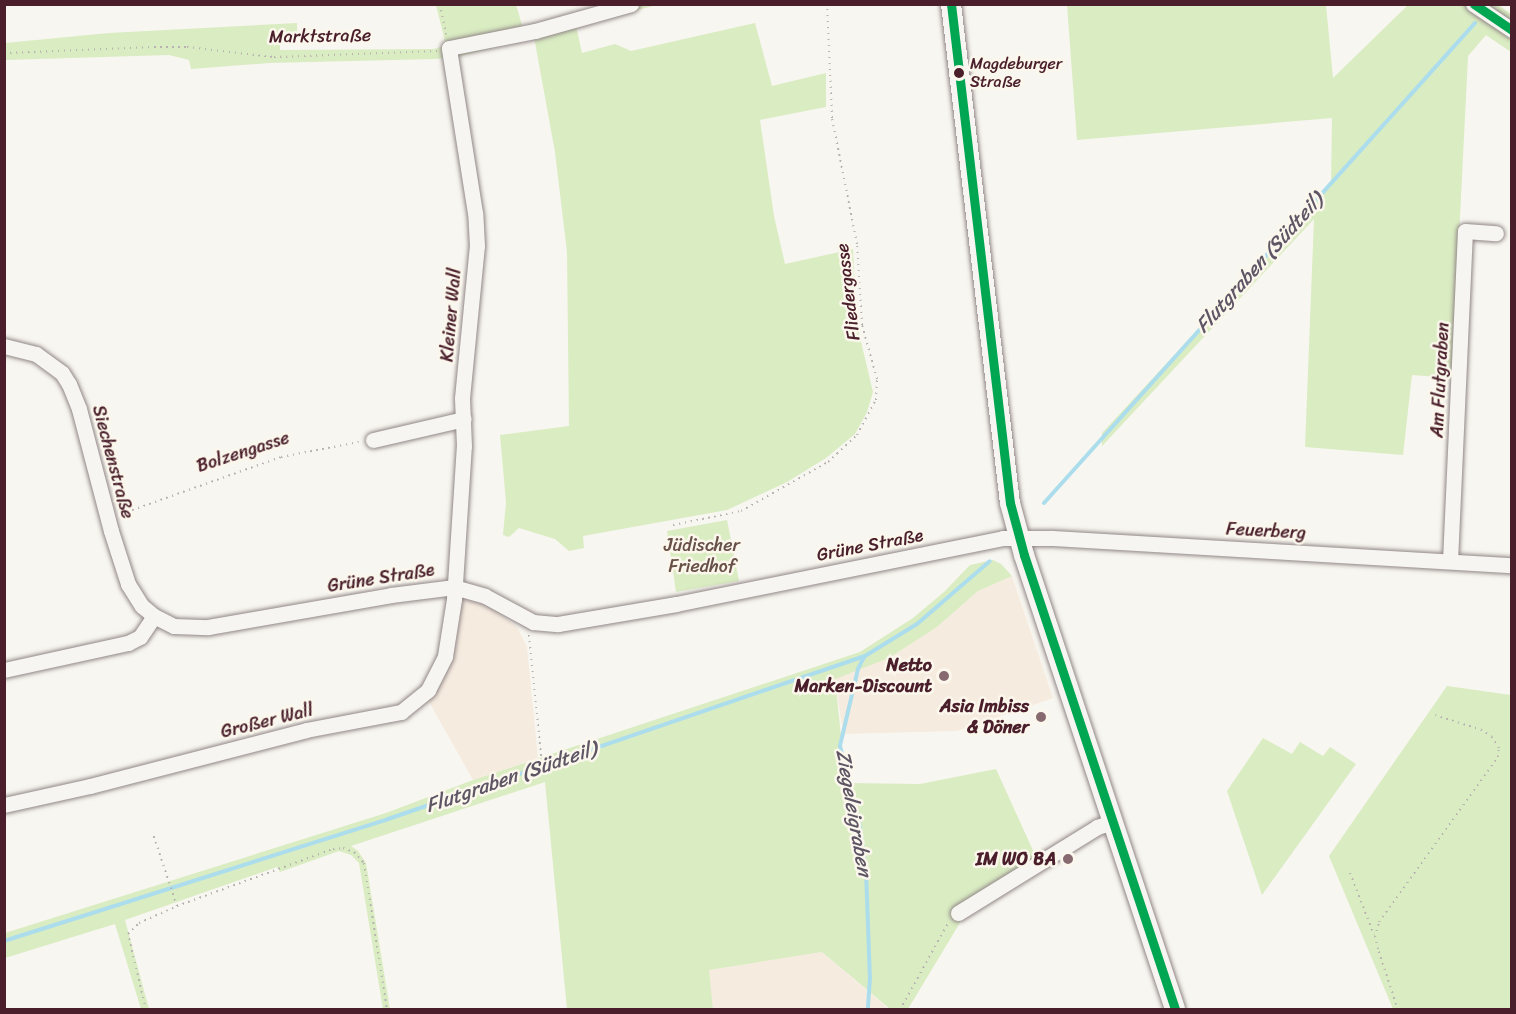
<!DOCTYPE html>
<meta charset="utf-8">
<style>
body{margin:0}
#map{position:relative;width:1516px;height:1014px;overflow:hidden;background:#f8f6f0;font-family:Sriracha,sans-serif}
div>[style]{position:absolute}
.built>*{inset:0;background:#f6ebdf}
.green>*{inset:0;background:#daecc2}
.stream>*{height:4px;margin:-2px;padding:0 2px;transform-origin:2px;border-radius:2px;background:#acdded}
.path>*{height:2px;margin-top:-1px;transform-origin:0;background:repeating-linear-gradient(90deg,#b8b3b1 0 1.5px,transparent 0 6px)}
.roads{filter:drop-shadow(0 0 2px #918787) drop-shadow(0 0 2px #918787)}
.minor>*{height:15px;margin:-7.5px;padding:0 7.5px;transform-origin:7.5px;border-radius:7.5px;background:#f6f5f1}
.major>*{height:20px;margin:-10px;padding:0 10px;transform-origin:10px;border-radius:10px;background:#f6f5f1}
.bus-1>*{height:9px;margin:-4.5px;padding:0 4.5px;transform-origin:4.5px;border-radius:4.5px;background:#00a651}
.dots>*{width:16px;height:16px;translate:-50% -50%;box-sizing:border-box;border:3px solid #fbf7ec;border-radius:50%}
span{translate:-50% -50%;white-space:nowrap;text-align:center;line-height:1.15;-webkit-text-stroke:5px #fbf7ec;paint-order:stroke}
.bus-label{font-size:16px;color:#4a1f2b}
.left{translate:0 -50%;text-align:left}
.street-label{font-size:18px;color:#4a1f2b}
.park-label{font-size:18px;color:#685047}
.poi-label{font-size:18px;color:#4a1f2b;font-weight:700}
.right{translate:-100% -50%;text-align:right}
.water-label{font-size:20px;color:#5e5565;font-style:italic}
.frame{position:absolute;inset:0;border:6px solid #4a1f2b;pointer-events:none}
</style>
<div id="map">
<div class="built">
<div style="clip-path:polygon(1012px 576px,1053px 698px,957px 731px,843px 734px,835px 678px,889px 658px,937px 627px,978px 591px)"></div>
<div style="clip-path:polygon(461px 597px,487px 603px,517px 627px,527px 647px,538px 758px,473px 780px,428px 700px,434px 692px)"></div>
<div style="clip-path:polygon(822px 952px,890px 1010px,713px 1009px,708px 970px)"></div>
</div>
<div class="green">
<div style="clip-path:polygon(436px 5px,516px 5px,523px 28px,609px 5px,657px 5px,576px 26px,582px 53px,615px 44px,631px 51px,755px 23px,772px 86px,826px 73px,826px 107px,760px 120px,774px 216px,785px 264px,853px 249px,857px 325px,873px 392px,867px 412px,855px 434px,826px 458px,787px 482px,727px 510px,583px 536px,584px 548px,569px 551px,555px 539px,519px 528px,509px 537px,503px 535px,506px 502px,500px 435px,569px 426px,567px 252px,555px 152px,534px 37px,457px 57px,435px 59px,269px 63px,191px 69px,189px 60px,169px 55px,5px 60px,5px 43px,109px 33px,297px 23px,297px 36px,280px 36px,280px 50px,434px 49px,446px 45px)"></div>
<div style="clip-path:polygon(1067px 5px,1326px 5px,1333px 78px,1408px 5px,1498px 5px,1511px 14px,1511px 52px,1486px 35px,1468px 56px,1452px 378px,1412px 375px,1403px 455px,1305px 447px,1314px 219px,1102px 446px,1102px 433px,1331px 186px,1332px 118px,1077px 140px)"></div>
<div style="clip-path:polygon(727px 520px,739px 581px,676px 592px,667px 531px)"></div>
<div style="clip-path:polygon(993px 560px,1001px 564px,1012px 576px,978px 591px,937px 627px,889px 658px,835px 679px,846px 783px,920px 784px,996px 769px,1036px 857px,951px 912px,961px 921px,908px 1009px,890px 1009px,822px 952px,709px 970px,713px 1009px,567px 1009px,545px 782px,351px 846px,358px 851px,366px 863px,390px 1009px,383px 1009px,359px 863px,351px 855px,339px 851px,280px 872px,277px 867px,125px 920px,149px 1009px,141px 1009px,115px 924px,5px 958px,5px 933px,386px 813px,473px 780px,860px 652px,913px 618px,944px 592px,970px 565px)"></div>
<div style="clip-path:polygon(1447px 686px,1511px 695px,1511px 1009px,1393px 1009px,1329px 856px)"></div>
<div style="clip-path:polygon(1263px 738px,1292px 754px,1300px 742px,1323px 756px,1330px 747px,1356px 764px,1262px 895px,1227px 791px)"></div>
</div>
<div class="stream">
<div style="left:1044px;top:503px;width:645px;rotate:-48.08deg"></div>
<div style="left:864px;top:657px;width:13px;rotate:117deg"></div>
<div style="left:858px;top:669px;width:79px;rotate:103.2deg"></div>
<div style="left:840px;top:746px;width:77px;rotate:75.8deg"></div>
<div style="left:859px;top:821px;width:50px;rotate:82deg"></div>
<div style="left:866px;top:871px;width:107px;rotate:87.9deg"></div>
<div style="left:870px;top:978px;width:32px;rotate:94deg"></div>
<div style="left:4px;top:941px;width:403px;rotate:-17.6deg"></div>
<div style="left:388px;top:819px;width:504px;rotate:-18.87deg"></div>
<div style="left:865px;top:656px;width:61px;rotate:-31.6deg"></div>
<div style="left:917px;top:624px;width:96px;rotate:-40.8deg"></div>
</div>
<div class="path">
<div style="left:440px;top:4px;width:31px;rotate:79deg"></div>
<div style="left:4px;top:53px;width:150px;rotate:-2.3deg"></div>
<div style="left:154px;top:47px;width:33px"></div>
<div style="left:187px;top:47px;width:88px;rotate:6.6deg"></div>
<div style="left:274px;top:57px;width:163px;rotate:-2.1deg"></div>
<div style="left:121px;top:514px;width:170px;rotate:-19.6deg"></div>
<div style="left:281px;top:457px;width:79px;rotate:-10.9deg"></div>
<div style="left:673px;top:525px;width:69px;rotate:-11.6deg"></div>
<div style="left:741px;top:511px;width:100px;rotate:-29.4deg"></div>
<div style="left:828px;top:462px;width:40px;rotate:-43deg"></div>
<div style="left:857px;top:435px;width:40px;rotate:-62deg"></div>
<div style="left:876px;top:400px;width:21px;rotate:-87deg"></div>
<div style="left:877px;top:379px;width:56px;rotate:-105.5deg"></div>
<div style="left:862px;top:325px;width:81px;rotate:-93.5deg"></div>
<div style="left:857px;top:244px;width:128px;rotate:-101.2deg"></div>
<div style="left:832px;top:118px;width:114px;rotate:-92.5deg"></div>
<div style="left:529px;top:635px;width:142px;rotate:84.3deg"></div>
<div style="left:1350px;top:873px;width:66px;rotate:68.8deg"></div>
<div style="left:177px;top:906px;width:166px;rotate:-20.1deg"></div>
<div style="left:333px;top:849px;width:10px;rotate:-6deg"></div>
<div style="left:343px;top:848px;width:12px;rotate:20deg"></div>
<div style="left:354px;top:852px;width:15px;rotate:48deg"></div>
<div style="left:364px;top:863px;width:149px;rotate:81.1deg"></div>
<div style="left:146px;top:1010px;width:78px;rotate:-103.3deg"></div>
<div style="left:128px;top:934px;width:16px;rotate:-45deg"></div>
<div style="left:139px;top:923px;width:42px;rotate:-24.1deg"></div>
<div style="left:177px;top:906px;width:76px;rotate:-108.4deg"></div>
<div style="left:900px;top:1010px;width:99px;rotate:-61.1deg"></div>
<div style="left:1398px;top:1010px;width:64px;rotate:-108.2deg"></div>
<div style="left:1378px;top:949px;width:12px;rotate:-104deg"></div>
<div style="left:1375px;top:937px;width:16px;rotate:-75deg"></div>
<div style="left:1379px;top:922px;width:203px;rotate:-54.2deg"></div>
<div style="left:1498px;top:757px;width:9px;rotate:-84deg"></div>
<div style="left:1499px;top:748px;width:13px;rotate:-122deg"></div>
<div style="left:1492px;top:737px;width:12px;rotate:-145deg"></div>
<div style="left:1482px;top:730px;width:49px;rotate:-162.3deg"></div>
</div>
<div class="roads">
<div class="minor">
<div style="left:1473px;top:4px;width:47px;rotate:33.7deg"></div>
<div style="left:4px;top:346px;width:33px;rotate:14deg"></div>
<div style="left:36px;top:354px;width:32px;rotate:36deg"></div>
<div style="left:62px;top:373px;width:13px;rotate:58deg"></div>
<div style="left:69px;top:384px;width:27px;rotate:68deg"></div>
<div style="left:79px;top:409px;width:126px;rotate:75.3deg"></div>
<div style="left:111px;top:531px;width:56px;rotate:72.2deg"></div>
<div style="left:128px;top:584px;width:26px;rotate:58deg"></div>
<div style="left:142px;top:606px;width:16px;rotate:40deg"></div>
<div style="left:154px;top:616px;width:22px;rotate:27deg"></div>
<div style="left:174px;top:626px;width:34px;rotate:2deg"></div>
<div style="left:208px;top:627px;width:186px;rotate:-9.9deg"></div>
<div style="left:391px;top:595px;width:64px;rotate:-7.2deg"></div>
<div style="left:454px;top:587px;width:32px;rotate:16deg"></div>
<div style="left:485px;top:596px;width:55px;rotate:28.4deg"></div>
<div style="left:533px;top:622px;width:25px;rotate:5deg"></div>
<div style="left:558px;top:624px;width:120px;rotate:-9.6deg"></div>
<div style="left:676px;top:604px;width:334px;rotate:-11.4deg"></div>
<div style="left:1003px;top:538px;width:49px"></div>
<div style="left:1052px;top:538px;width:461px;rotate:3.4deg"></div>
<div style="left:373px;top:440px;width:93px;rotate:-13deg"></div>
<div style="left:1450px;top:561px;width:330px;rotate:-87.4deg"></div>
<div style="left:1465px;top:231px;width:31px;rotate:4deg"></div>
<div style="left:4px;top:670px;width:127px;rotate:-12.3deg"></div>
<div style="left:128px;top:643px;width:13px;rotate:-27deg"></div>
<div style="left:140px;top:637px;width:25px;rotate:-56deg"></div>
<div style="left:4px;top:805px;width:88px;rotate:-12.5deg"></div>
<div style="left:90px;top:786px;width:223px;rotate:-14.5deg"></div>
<div style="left:306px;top:730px;width:97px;rotate:-10.7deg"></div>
<div style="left:401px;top:712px;width:35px;rotate:-39deg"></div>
<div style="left:428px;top:690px;width:38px;rotate:-63deg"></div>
<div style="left:445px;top:656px;width:58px;rotate:-81deg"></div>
<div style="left:454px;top:599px;width:153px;rotate:-86.3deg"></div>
<div style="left:464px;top:446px;width:48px;rotate:-92.4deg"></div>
<div style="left:462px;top:398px;width:153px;rotate:-84.4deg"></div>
<div style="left:477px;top:246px;width:33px;rotate:-93deg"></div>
<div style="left:475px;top:213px;width:167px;rotate:-99deg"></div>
<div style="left:449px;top:48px;width:88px;rotate:-11.2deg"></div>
<div style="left:535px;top:31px;width:100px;rotate:-15.7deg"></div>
<div style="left:958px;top:913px;width:163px;rotate:-31.7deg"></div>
<div style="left:1097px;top:827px;width:16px;rotate:-18deg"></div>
</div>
<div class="major">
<div style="left:951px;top:4px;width:502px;rotate:83.26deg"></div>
<div style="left:1010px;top:503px;width:54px;rotate:74.9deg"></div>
<div style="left:1024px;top:555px;width:479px;rotate:71.6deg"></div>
</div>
</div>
<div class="bus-1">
<div style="left:951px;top:4px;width:502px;rotate:83.26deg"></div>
<div style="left:1010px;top:503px;width:54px;rotate:74.9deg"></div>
<div style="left:1024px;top:555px;width:479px;rotate:71.6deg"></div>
<div style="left:1474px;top:4px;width:46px;rotate:34.4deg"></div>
</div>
<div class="dots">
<div style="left:959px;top:73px;background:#4a1f2b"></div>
<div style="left:944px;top:676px;background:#876a70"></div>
<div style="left:1041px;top:717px;background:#876a70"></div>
<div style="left:1068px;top:859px;background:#876a70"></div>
</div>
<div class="bus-label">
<span class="left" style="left:970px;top:73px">Magdeburger<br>Straße</span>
</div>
<div class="street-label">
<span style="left:320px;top:36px;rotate:-1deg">Marktstraße</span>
<span style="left:848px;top:292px;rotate:-97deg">Fliedergasse</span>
<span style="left:451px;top:315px;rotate:-85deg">Kleiner Wall</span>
<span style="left:1440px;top:380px;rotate:-87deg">Am Flutgraben</span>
<span style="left:243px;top:452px;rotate:-18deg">Bolzengasse</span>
<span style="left:113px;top:462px;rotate:75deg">Siechenstraße</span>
<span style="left:1266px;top:531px;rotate:3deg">Feuerberg</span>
<span style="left:870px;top:545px;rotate:-11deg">Grüne Straße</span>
<span style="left:381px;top:578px;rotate:-9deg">Grüne Straße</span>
<span style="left:267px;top:721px;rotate:-14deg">Großer Wall</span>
</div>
<div class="park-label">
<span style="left:702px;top:556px">Jüdischer<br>Friedhof</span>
</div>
<div class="poi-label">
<span class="right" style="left:932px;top:676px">Netto<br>Marken-Discount</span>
<span class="right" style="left:1029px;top:717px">Asia Imbiss<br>&amp; Döner</span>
<span class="right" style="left:1056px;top:859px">IM WO BA</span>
</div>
<div class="water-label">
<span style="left:1259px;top:263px;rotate:-48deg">Flutgraben (Südteil)</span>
<span style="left:511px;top:777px;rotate:-19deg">Flutgraben (Südteil)</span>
<span style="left:854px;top:813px;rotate:80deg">Ziegeleigraben</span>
</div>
<div class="frame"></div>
</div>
